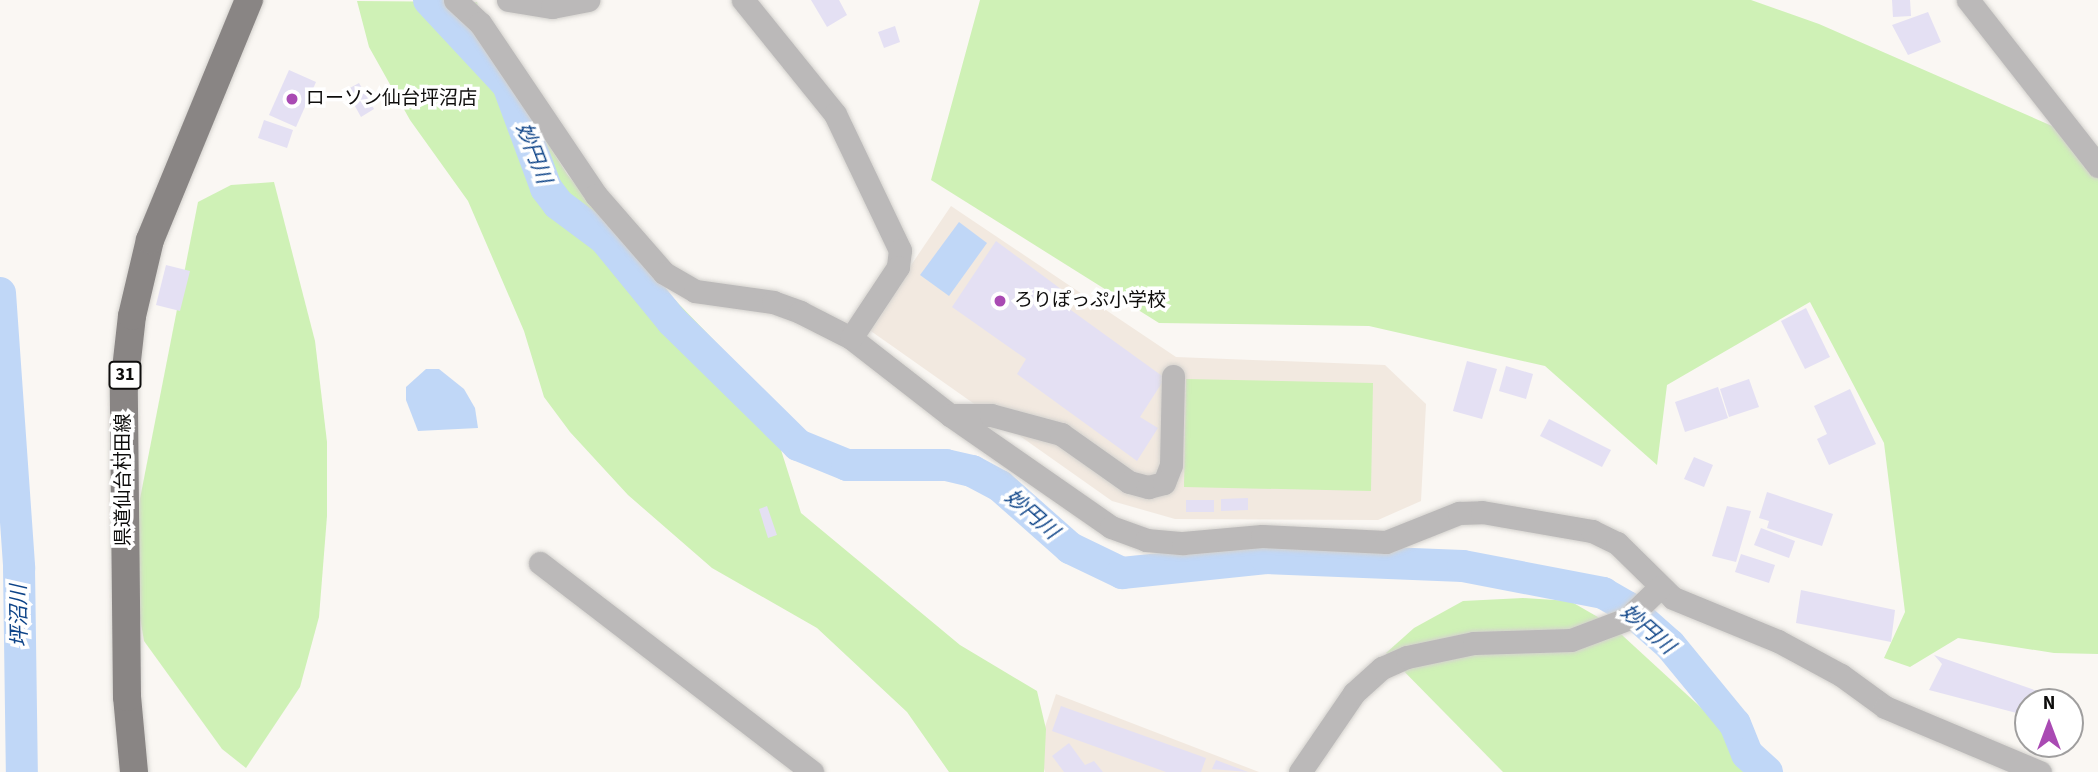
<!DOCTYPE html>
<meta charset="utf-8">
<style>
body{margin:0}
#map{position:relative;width:2098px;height:772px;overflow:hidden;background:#faf7f3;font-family:"Source Sans 3","Noto Sans JP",sans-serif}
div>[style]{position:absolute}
.built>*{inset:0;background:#f2e9e0}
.green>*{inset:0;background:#cff1b6}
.water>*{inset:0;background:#c0d7f7}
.river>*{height:32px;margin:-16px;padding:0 16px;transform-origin:16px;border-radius:16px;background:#c0d7f7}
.building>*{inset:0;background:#e4e0f3}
.roads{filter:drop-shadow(0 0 2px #d4d2ce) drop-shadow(0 0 2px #d4d2ce)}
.minor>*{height:23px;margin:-11.5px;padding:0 11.5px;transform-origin:11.5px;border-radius:11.5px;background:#bbb9b9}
.major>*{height:28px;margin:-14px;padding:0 14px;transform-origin:14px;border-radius:14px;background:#898584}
.dots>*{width:19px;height:19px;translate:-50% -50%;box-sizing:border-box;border:4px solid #fff;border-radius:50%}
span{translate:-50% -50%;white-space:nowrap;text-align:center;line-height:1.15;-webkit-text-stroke:7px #fff;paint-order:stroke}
.shield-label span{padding:2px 5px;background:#fff;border:2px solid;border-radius:5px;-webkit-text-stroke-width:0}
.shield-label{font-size:18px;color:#0e0d0c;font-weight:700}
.poi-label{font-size:19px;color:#0e0d0c}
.left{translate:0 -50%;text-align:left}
.street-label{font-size:19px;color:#0e0d0c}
.water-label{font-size:21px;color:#0e4488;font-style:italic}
.north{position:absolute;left:2014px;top:688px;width:70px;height:70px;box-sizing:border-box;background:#fff;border:2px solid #9f9e9e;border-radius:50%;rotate:0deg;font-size:19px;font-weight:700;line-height:28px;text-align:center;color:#0e0d0c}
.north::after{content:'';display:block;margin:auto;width:24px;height:32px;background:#a94ab3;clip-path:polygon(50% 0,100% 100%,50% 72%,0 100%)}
</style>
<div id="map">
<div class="built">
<div style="clip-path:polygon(951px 206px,1176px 357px,1385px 365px,1426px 404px,1421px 501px,1378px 520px,1175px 519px,1112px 501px,868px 329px)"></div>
<div style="clip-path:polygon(1056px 694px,1259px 772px,1045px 772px,1038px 748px)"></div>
</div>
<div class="green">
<div style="clip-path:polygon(980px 0,1751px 0,1819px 24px,2098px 146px,2098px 654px,2054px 653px,1958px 638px,1910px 667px,1884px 658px,1905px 612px,1884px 443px,1810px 302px,1667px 385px,1657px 465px,1545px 366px,1369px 326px,1159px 323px,931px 180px)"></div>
<div style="clip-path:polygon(357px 1px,477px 2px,489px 50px,567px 174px,647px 271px,762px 390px,801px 513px,960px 645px,1037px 691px,1046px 729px,1044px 772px,949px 772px,907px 712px,817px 628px,712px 568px,628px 495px,570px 432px,544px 397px,524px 331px,468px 201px,410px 120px,369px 47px)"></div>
<div style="clip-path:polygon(274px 182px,315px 341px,327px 442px,327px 516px,319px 617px,300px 687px,246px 768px,222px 749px,144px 641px,129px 555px,198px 202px,231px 185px)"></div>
<div style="clip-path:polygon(1186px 379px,1373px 383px,1371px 491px,1184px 487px)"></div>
<div style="clip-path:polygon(1523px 598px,1570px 601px,1610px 624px,1733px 737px,1758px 772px,1503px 772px,1386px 653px,1414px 628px,1463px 601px)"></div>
</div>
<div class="water">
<div style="clip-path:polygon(959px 222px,987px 243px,949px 296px,920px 275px)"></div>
<div style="clip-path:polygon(426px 369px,439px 369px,464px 389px,475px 408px,478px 428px,418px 431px,406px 400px,406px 387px)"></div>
</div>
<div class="river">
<div style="left:429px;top:0;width:116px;rotate:47.1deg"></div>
<div style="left:508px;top:85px;width:110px;rotate:69.7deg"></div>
<div style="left:546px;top:188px;width:20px;rotate:53deg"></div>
<div style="left:558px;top:204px;width:59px;rotate:36.7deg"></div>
<div style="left:605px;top:239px;width:106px;rotate:50.7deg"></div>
<div style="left:672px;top:321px;width:177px;rotate:44.5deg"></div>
<div style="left:798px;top:445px;width:53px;rotate:22.2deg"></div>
<div style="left:847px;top:465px;width:99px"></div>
<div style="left:946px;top:465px;width:27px;rotate:13deg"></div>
<div style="left:972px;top:471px;width:32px;rotate:28deg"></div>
<div style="left:1000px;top:486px;width:94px;rotate:41.5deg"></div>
<div style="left:1070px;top:548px;width:58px;rotate:25.7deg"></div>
<div style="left:1122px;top:573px;width:145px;rotate:-5.9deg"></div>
<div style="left:1266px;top:558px;width:197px;rotate:2.3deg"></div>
<div style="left:1463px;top:566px;width:143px;rotate:10.9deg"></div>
<div style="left:1603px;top:593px;width:28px;rotate:30deg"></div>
<div style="left:1627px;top:607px;width:57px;rotate:41.5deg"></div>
<div style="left:1670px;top:645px;width:102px;rotate:50.6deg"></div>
<div style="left:1735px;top:724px;width:32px;rotate:68deg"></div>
<div style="left:1747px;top:754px;width:27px;rotate:42deg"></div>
<div style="left:0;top:293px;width:276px;rotate:86deg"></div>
<div style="left:19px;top:568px;width:204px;rotate:89.2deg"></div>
</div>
<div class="building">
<div style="clip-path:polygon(811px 0,839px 0,847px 15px,827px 27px)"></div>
<div style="clip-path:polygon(1892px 0,1910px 0,1911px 16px,1893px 17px)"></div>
<div style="clip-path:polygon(1928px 12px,1941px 42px,1908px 55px,1892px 25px)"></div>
<div style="clip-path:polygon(895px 26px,900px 42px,884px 48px,878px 32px)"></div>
<div style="clip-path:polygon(289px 70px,316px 82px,296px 127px,269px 115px)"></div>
<div style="clip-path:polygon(359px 83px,374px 109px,361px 117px,346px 90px)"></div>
<div style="clip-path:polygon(264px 120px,293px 130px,287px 148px,258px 138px)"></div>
<div style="clip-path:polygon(996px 241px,1073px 298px,1068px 308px,1165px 378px,1140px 417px,1158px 428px,1137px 461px,1017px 374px,1026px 359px,952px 307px)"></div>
<div style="clip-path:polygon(166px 265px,190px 271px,180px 311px,156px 305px)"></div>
<div style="clip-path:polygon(1806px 308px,1830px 357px,1805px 369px,1781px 321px)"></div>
<div style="clip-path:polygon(1467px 361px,1497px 369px,1482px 419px,1453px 411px)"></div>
<div style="clip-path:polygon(1506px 366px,1533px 374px,1526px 399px,1499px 391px)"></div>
<div style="clip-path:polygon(1749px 379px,1759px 407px,1729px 417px,1720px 389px)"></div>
<div style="clip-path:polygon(1718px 387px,1728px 418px,1685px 432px,1675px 402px)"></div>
<div style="clip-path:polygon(1850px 389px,1876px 444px,1829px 465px,1817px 439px,1827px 434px,1814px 406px)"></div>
<div style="clip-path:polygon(1549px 419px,1611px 450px,1602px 467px,1540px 436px)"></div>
<div style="clip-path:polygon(1694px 457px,1713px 465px,1704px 487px,1684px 479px)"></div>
<div style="clip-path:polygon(1767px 492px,1833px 514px,1822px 546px,1767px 528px,1769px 521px,1759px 518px)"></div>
<div style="clip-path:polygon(1248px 498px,1248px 510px,1221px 511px,1221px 499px)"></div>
<div style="clip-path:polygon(1186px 500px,1214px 500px,1214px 512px,1186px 512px)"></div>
<div style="clip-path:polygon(767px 506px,777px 535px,768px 538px,759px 509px)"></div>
<div style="clip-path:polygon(1727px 506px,1751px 511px,1736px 562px,1712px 556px)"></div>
<div style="clip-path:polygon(1761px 528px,1795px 541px,1789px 558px,1754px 545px)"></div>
<div style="clip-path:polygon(1741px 554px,1775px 565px,1769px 583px,1735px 572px)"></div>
<div style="clip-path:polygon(1801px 590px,1895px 610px,1891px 642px,1796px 623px)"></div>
<div style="clip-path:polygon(1934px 655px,2046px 694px,2043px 702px,2028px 702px,2028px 716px,1929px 690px,1942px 664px)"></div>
<div style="clip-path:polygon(1061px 706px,1206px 758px,1201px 772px,1166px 772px,1052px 731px)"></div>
<div style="clip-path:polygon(1069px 743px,1085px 765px,1094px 761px,1103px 772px,1064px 772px,1052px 756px)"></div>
<div style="clip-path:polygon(1216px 760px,1248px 772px,1212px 769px)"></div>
</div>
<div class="roads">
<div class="minor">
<div style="left:455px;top:0;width:34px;rotate:43deg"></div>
<div style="left:480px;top:23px;width:207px;rotate:56deg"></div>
<div style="left:596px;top:195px;width:103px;rotate:48.9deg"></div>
<div style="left:664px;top:273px;width:36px;rotate:30deg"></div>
<div style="left:695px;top:291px;width:79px;rotate:8deg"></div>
<div style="left:773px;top:302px;width:29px;rotate:20deg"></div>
<div style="left:800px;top:312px;width:57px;rotate:27deg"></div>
<div style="left:851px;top:338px;width:125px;rotate:37.9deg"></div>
<div style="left:950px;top:415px;width:196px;rotate:34.8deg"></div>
<div style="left:1111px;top:527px;width:37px;rotate:20deg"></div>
<div style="left:1146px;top:540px;width:37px;rotate:5deg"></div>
<div style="left:1183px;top:543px;width:79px;rotate:-5.1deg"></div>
<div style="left:1262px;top:536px;width:124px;rotate:2.8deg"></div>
<div style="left:1386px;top:542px;width:79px;rotate:-21.7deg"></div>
<div style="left:1459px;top:513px;width:23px;rotate:-2deg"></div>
<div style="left:1482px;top:512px;width:112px;rotate:9.8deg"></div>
<div style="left:1592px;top:531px;width:28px;rotate:26deg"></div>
<div style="left:1617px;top:543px;width:78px;rotate:44.5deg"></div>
<div style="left:1673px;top:598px;width:113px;rotate:22.3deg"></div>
<div style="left:1778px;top:641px;width:72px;rotate:28.4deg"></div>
<div style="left:1841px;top:675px;width:54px;rotate:36deg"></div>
<div style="left:1885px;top:707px;width:168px;rotate:22.8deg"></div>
<div style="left:508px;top:0;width:45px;rotate:9deg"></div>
<div style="left:552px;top:7px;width:37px;rotate:-11deg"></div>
<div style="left:743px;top:0;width:146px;rotate:51.1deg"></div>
<div style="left:835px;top:114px;width:151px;rotate:64.5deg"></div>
<div style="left:900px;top:250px;width:17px;rotate:97deg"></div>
<div style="left:898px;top:267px;width:85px;rotate:123.5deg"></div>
<div style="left:1968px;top:0;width:211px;rotate:51.9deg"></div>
<div style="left:950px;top:415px;width:41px"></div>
<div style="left:991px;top:415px;width:73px;rotate:15.2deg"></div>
<div style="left:1061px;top:434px;width:83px;rotate:35.2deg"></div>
<div style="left:1129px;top:482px;width:20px;rotate:15deg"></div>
<div style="left:1148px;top:487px;width:16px;rotate:-14deg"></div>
<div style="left:1164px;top:483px;width:19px;rotate:-69deg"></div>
<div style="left:1171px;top:465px;width:89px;rotate:-88.7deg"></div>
<div style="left:540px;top:563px;width:343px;rotate:37.5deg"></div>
<div style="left:1300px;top:772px;width:96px;rotate:-55.6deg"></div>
<div style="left:1354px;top:693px;width:38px;rotate:-42deg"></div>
<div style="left:1382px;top:668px;width:27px;rotate:-24deg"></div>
<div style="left:1407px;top:657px;width:68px;rotate:-11.8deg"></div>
<div style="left:1474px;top:643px;width:97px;rotate:-1.8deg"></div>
<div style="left:1571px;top:640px;width:60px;rotate:-20.6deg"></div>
<div style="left:1627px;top:619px;width:46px;rotate:-44.1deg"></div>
</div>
<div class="major">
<div style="left:134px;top:772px;width:75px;rotate:-95.3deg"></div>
<div style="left:127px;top:697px;width:310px;rotate:-90.6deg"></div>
<div style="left:124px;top:387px;width:71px;rotate:-83.6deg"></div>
<div style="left:132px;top:316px;width:78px;rotate:-76.7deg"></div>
<div style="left:150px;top:240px;width:260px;rotate:-67.6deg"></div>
</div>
</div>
<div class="dots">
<div style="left:292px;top:99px;background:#a94ab3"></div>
<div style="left:1000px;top:301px;background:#a94ab3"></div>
</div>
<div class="shield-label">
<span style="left:125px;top:375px">31</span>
</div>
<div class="poi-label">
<span class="left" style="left:306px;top:99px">ローソン仙台坪沼店</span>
<span class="left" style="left:1014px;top:301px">ろりぽっぷ小学校</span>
</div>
<div class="street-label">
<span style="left:124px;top:480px;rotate:-90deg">県道仙台村田線</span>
</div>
<div class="water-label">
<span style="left:534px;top:153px;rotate:69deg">妙円川</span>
<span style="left:1032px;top:514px;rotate:41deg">妙円川</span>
<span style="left:19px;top:616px;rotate:-91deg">坪沼川</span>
<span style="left:1648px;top:629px;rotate:41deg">妙円川</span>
</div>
<div class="north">N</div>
</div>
